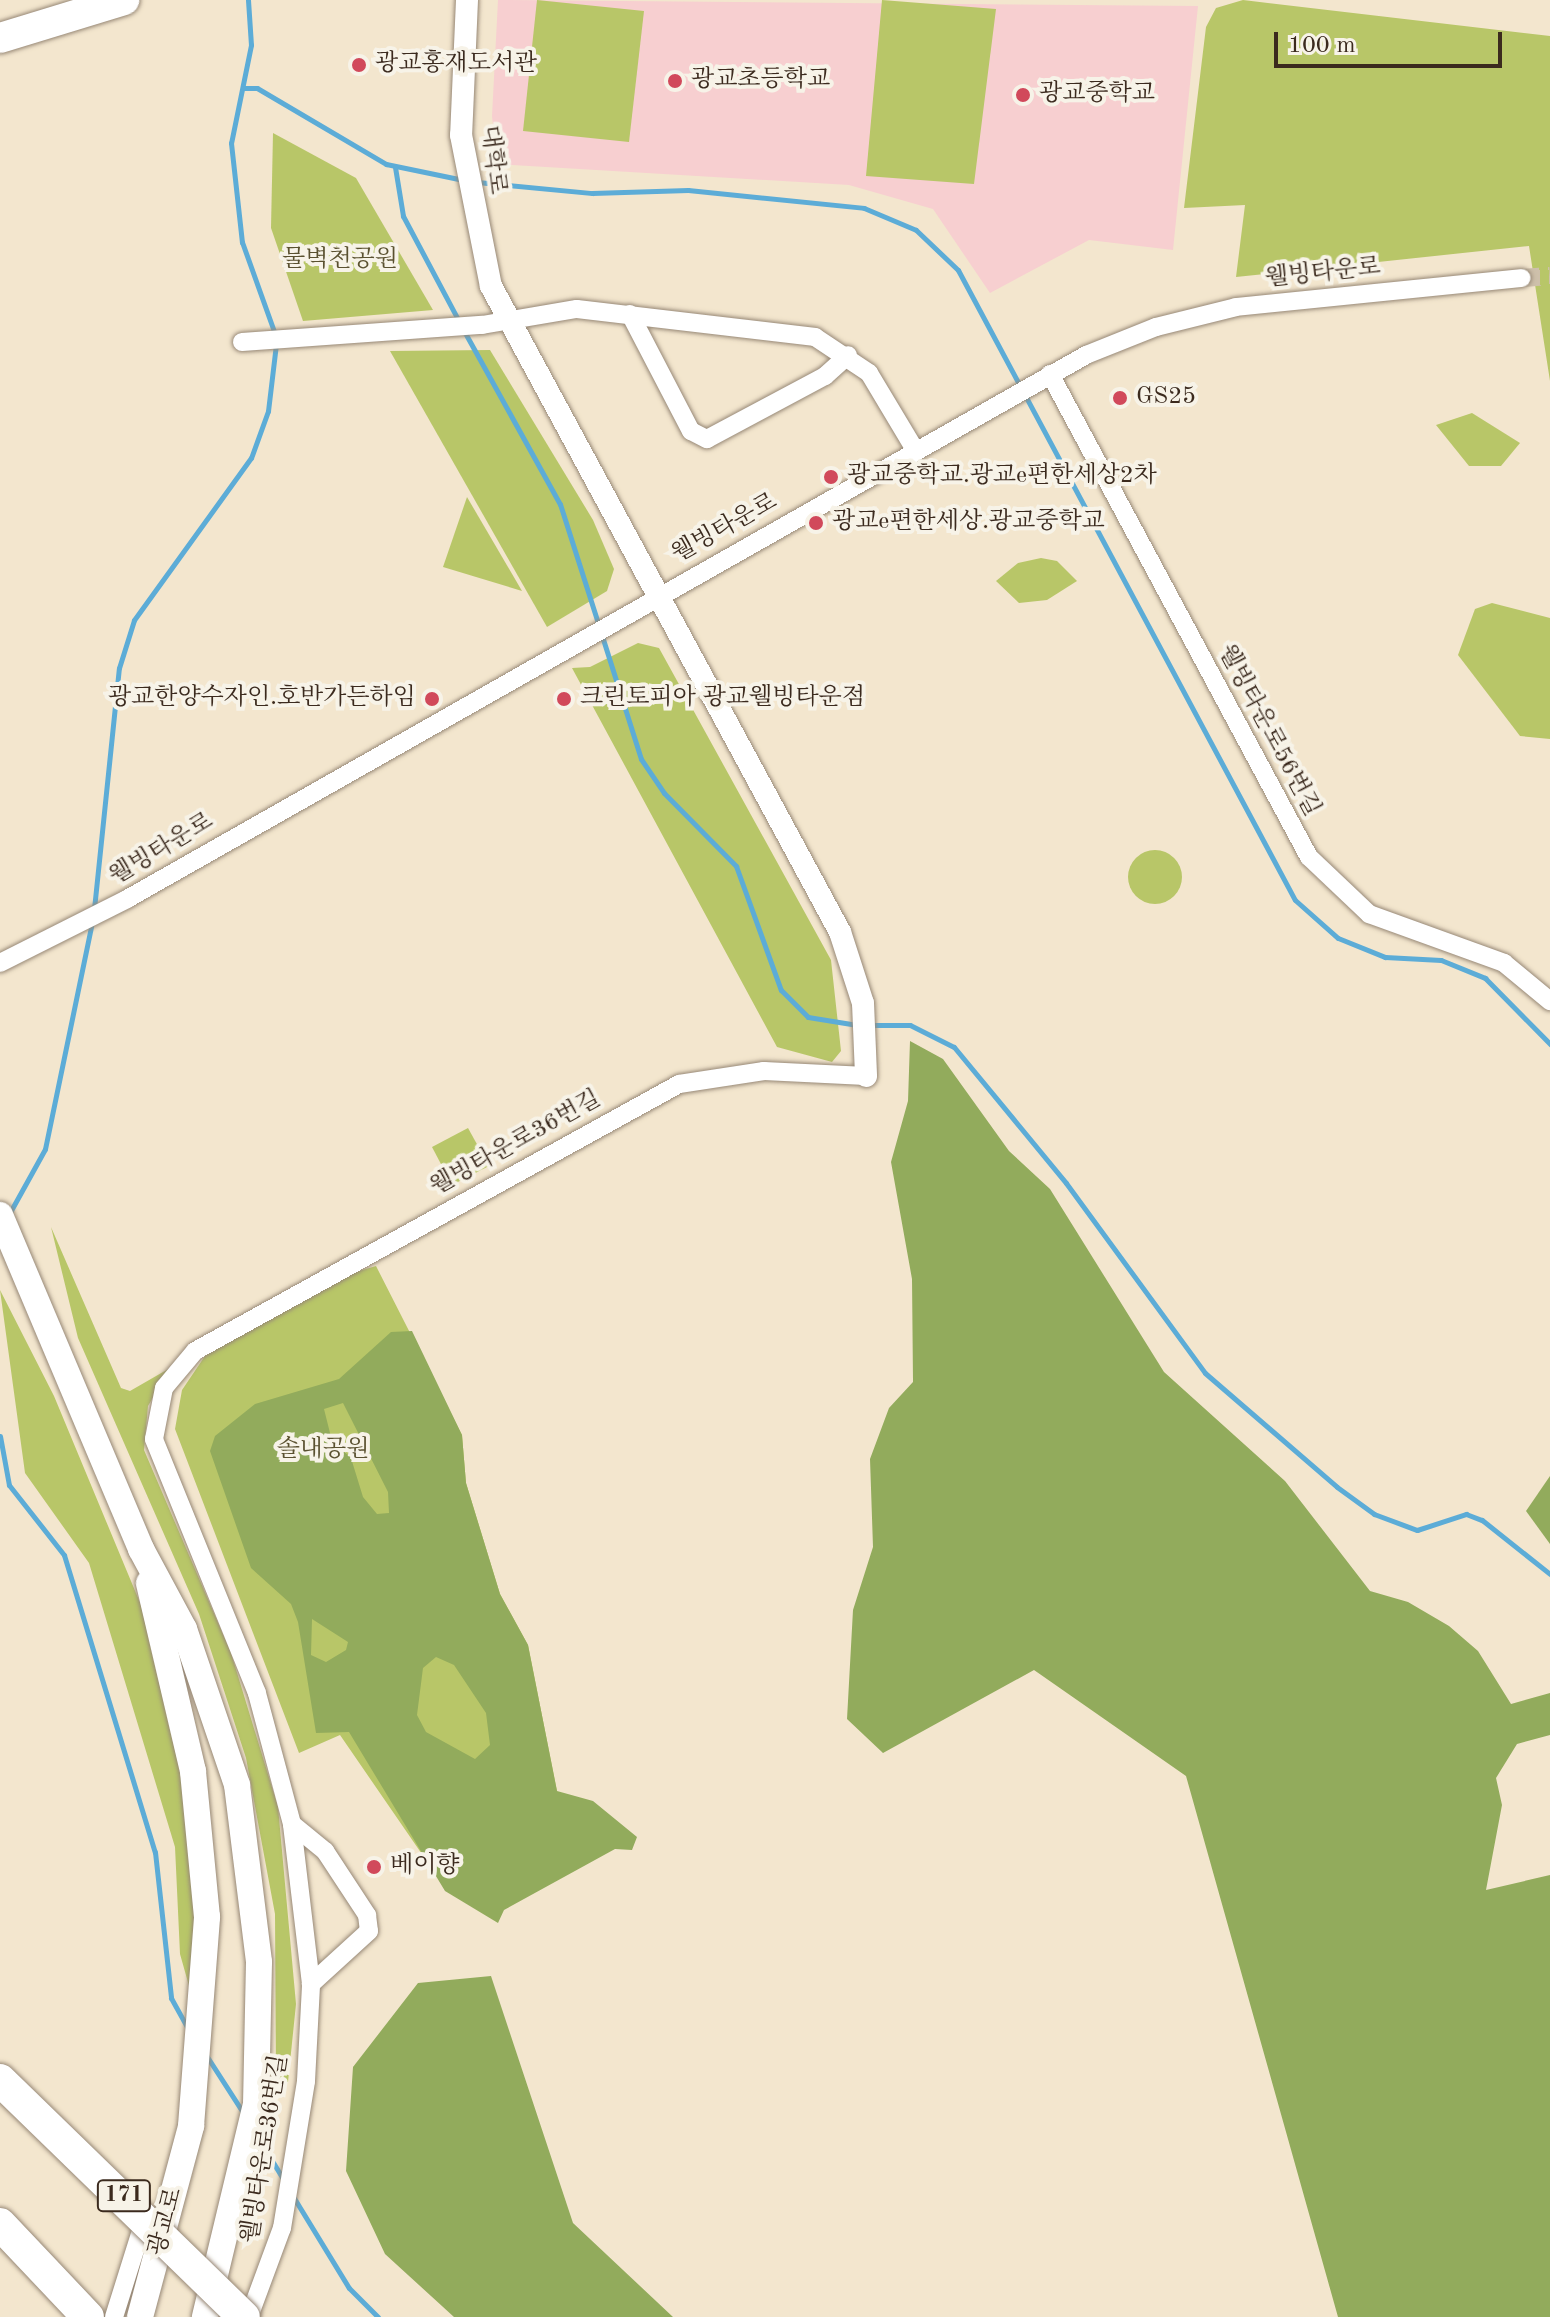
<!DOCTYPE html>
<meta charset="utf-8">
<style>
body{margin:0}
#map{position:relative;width:1550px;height:2317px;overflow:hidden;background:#f3e6ce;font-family:"Old Standard TT","Noto Serif KR",serif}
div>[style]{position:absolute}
.built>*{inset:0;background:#f7cfd0}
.green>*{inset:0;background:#b8c668}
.round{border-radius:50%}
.forest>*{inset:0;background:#92ab5c}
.stream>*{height:5px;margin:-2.5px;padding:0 2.5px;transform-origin:2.5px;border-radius:2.5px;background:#5cacd7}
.minor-tunnel>*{height:18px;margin-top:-9px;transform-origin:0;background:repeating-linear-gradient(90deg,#cec0ab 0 18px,transparent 0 27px)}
.roads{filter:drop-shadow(0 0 2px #978876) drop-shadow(0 0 2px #978876)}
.minor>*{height:18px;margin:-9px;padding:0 9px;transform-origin:9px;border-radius:9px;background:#fff}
.tertiary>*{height:22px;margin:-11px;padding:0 11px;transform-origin:11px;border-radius:11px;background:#fff}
.secondary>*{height:26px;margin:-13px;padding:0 13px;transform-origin:13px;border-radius:13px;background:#fff}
.trunk>*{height:30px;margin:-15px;padding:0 15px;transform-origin:15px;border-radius:15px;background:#fff}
.motorway>*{height:32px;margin:-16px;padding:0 16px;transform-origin:16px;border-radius:16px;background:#fff}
.bridges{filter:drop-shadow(0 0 2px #978876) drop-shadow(0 0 2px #978876)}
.motorway-bridge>*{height:32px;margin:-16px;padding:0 16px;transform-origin:16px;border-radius:16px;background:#fff}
.dots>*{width:22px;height:22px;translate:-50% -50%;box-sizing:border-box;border:4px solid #f7f3e8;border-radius:50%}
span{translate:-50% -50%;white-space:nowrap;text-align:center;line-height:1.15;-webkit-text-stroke:8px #f7f3e8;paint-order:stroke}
.shield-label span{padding:2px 6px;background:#f7f3e8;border:2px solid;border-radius:6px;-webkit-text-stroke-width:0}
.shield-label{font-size:22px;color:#3b2a1e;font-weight:700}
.poi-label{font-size:24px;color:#3b2a1e}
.left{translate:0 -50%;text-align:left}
.right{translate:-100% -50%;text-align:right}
.street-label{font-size:24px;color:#3b2a1e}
.park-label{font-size:24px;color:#5a5130}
.scale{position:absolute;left:1274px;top:32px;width:228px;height:36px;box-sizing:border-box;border:4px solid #3b2a1e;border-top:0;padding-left:10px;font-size:24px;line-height:28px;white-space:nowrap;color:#3b2a1e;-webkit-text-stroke:6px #f7f3e8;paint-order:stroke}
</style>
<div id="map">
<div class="built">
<div style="clip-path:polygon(498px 0,1198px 6px,1173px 250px,1089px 240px,990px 293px,933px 209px,849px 185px,497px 164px,492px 116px)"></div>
</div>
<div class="green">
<div style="clip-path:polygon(537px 0,644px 11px,629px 142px,523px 131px)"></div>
<div style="clip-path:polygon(882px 0,996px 9px,974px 184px,866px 176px)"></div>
<div style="clip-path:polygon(1243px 0,1550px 36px,1550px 381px,1529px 246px,1236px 277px,1245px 205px,1184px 208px,1206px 27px,1216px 8px)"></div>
<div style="clip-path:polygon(273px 133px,356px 178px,433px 310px,303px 321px,271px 228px)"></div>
<div style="clip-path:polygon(490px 350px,593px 520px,614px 569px,607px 591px,547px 627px,390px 351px)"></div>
<div style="clip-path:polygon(1472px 413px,1520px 443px,1501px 466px,1469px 466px,1436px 425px)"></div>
<div style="clip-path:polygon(467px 497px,522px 591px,443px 567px)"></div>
<div style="clip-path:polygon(1041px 558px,1057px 561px,1077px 581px,1047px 600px,1019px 603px,996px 581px,1018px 563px)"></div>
<div style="clip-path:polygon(1492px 603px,1550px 618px,1550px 739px,1520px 736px,1458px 655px,1475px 609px)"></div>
<div style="clip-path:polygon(638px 643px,659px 648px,831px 960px,841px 1051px,832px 1062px,777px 1047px,572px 668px,590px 667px)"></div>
<div class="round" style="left:1128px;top:850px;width:54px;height:54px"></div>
<div style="clip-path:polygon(468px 1128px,489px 1166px,452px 1185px,432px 1147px)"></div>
<div style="clip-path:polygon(51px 1227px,121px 1388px,130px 1391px,170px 1368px,148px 1406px,144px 1450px,231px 1653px,278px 1807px,296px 2004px,288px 2082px,276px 2079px,275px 1914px,246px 1758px,199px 1614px,78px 1338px)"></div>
<div style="clip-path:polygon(376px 1266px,462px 1435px,466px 1483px,500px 1594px,528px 1645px,557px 1791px,437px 1876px,340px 1735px,299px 1753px,175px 1429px,182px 1390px,205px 1356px,345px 1275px)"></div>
<div style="clip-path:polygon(0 1290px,54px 1396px,153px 1634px,176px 1725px,197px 1900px,193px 2000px,180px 1954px,175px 1847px,89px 1563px,25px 1473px)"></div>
</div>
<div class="forest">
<div style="clip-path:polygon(910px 1041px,943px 1059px,1009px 1151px,1050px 1189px,1164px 1372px,1285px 1481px,1370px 1591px,1408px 1602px,1449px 1626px,1478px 1651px,1511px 1704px,1550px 1693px,1550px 1735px,1517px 1744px,1496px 1778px,1502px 1805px,1486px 1890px,1550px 1875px,1550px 2317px,1338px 2317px,1186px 1776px,1034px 1670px,883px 1753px,847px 1719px,853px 1610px,873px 1547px,870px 1459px,889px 1408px,913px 1382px,912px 1279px,891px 1162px,908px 1101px)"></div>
<div style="clip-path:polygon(evenodd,412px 1331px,462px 1435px,466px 1483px,500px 1594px,528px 1645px,557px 1791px,593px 1801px,637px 1837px,632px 1850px,615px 1849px,504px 1910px,498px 1923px,445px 1891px,349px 1732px,316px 1733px,298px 1622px,291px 1604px,251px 1568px,210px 1451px,215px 1436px,255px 1404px,339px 1379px,391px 1332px,412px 1331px,343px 1403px,388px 1492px,389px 1513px,377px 1514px,363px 1497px,351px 1458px,332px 1441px,324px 1409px,343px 1403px,412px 1331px,312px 1619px,348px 1642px,346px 1650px,326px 1662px,311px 1655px,312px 1619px,412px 1331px,436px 1657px,454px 1665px,486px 1713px,490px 1745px,475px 1759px,426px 1732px,417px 1715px,423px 1668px,436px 1657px)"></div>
<div style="clip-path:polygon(1550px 1476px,1550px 1544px,1526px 1511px)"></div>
<div style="clip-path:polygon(491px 1976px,573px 2223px,673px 2317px,454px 2317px,385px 2254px,346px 2171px,353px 2067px,418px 1983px)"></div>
</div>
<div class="stream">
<div style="left:248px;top:0;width:45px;rotate:86.2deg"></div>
<div style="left:251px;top:45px;width:100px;rotate:101.5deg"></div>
<div style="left:231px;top:143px;width:100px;rotate:83.7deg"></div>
<div style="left:242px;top:242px;width:98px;rotate:70.3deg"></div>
<div style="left:243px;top:88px;width:14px"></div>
<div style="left:257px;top:88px;width:150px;rotate:30.5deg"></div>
<div style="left:386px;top:164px;width:79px;rotate:11.7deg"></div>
<div style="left:395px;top:167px;width:50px;rotate:80.7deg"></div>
<div style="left:403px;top:216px;width:121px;rotate:62deg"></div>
<div style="left:477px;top:182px;width:116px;rotate:5.5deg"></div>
<div style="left:592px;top:193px;width:96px;rotate:-1.8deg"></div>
<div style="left:688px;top:190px;width:177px;rotate:5.8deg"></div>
<div style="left:864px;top:208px;width:56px;rotate:22.9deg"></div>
<div style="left:916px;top:230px;width:58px;rotate:43.6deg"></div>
<div style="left:958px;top:270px;width:714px;rotate:61.86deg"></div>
<div style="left:1295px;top:900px;width:57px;rotate:41.5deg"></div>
<div style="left:1338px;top:938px;width:51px;rotate:22deg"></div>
<div style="left:1385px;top:957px;width:56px;rotate:3.1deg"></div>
<div style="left:1441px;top:960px;width:48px;rotate:22.2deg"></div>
<div style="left:1485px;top:978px;width:93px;rotate:45.4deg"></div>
<div style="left:464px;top:331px;width:198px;rotate:61deg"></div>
<div style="left:560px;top:504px;width:128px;rotate:72.3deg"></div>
<div style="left:602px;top:636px;width:129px;rotate:72.4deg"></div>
<div style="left:641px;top:759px;width:41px;rotate:55.9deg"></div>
<div style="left:664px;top:793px;width:103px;rotate:45.4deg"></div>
<div style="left:736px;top:866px;width:132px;rotate:70.1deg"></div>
<div style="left:781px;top:990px;width:38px;rotate:45deg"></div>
<div style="left:808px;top:1017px;width:50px;rotate:9.3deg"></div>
<div style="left:94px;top:909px;width:242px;rotate:-84.1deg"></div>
<div style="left:119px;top:668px;width:50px;rotate:-72.6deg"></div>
<div style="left:134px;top:620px;width:200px;rotate:-54.2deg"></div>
<div style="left:251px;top:458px;width:50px;rotate:-70.1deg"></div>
<div style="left:268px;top:411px;width:67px;rotate:-83.2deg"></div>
<div style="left:871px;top:1025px;width:39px"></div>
<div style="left:910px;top:1025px;width:49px;rotate:26.6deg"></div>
<div style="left:954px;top:1047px;width:176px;rotate:50.5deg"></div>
<div style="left:1066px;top:1183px;width:235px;rotate:53.8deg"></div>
<div style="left:1205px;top:1373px;width:174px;rotate:40.8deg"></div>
<div style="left:1337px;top:1487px;width:46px;rotate:36.1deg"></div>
<div style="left:1374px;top:1514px;width:46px;rotate:20.4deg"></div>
<div style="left:1417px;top:1530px;width:52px;rotate:-18.1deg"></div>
<div style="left:1466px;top:1514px;width:17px;rotate:21deg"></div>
<div style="left:1482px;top:1520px;width:87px;rotate:38.5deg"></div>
<div style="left:9px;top:1214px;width:74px;rotate:-61deg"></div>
<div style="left:45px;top:1149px;width:231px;rotate:-78.3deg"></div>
<div style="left:0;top:1436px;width:50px;rotate:79.6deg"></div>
<div style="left:9px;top:1485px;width:89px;rotate:51.8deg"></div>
<div style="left:64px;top:1555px;width:311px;rotate:73deg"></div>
<div style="left:155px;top:1852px;width:147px;rotate:83.7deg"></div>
<div style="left:171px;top:1998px;width:37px;rotate:61deg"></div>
<div style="left:206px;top:2055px;width:70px;rotate:57.2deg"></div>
<div style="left:257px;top:2136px;width:54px;rotate:58.7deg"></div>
<div style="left:294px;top:2198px;width:105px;rotate:58.6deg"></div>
<div style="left:349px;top:2288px;width:41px;rotate:45deg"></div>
</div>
<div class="minor-tunnel">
<div style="left:1522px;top:278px;width:28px;rotate:-4deg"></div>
</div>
<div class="roads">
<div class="minor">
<div style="left:630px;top:314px;width:132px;rotate:62.5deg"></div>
<div style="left:691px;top:431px;width:18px;rotate:27deg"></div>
<div style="left:707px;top:439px;width:134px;rotate:-28.1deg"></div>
<div style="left:825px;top:376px;width:31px;rotate:-42deg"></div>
<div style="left:242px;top:342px;width:241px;rotate:-4.1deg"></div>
<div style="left:482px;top:325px;width:96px;rotate:-9.6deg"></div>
<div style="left:577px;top:309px;width:240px;rotate:6.7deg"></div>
<div style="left:815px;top:337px;width:65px;rotate:33.7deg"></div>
<div style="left:869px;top:373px;width:90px;rotate:59.1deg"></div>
<div style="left:1050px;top:374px;width:548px;rotate:61.8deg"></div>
<div style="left:1309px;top:857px;width:83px;rotate:43.5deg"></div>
<div style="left:1369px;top:914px;width:144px;rotate:19.9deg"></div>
<div style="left:1504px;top:963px;width:60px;rotate:39.6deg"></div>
<div style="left:0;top:963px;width:142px;rotate:-26.7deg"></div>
<div style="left:127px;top:899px;width:1103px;rotate:-29.56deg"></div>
<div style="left:1086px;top:355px;width:75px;rotate:-21.8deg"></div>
<div style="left:1156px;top:327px;width:82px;rotate:-14deg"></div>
<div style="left:1236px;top:307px;width:287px;rotate:-5.8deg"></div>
<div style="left:292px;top:1824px;width:43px;rotate:39.3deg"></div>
<div style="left:325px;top:1851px;width:77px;rotate:56.7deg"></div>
<div style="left:367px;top:1915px;width:16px;rotate:83deg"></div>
<div style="left:369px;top:1931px;width:79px;rotate:137.6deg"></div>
<div style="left:114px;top:2317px;width:87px;rotate:-72.6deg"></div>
<div style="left:249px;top:2317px;width:95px;rotate:-69.7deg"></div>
<div style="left:282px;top:2228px;width:149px;rotate:-80.7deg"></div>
<div style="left:306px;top:2081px;width:97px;rotate:-87deg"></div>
<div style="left:311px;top:1984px;width:161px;rotate:-96.8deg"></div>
<div style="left:292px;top:1824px;width:136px;rotate:-105deg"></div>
<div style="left:257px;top:1693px;width:274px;rotate:-112.1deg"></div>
<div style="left:154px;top:1439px;width:52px;rotate:-78.9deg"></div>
<div style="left:164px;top:1388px;width:48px;rotate:-50deg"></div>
<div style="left:195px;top:1351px;width:553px;rotate:-28.88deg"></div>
<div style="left:679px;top:1084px;width:86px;rotate:-8.7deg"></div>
<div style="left:764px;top:1071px;width:102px;rotate:2.8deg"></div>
</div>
<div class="tertiary">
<div style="left:467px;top:0;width:135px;rotate:92.5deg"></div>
<div style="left:461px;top:135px;width:154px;rotate:78.8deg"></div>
<div style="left:491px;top:286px;width:734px;rotate:61.62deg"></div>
<div style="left:840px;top:932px;width:75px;rotate:72.1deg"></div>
<div style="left:863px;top:1003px;width:73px;rotate:87.6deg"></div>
</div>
<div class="secondary">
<div style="left:0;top:1215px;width:363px;rotate:67.1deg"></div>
<div style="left:141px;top:1549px;width:91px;rotate:61.7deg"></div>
<div style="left:184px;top:1629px;width:165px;rotate:71.2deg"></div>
<div style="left:237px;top:1785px;width:178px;rotate:82.9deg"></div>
<div style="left:259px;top:1962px;width:142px;rotate:91.2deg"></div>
<div style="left:256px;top:2104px;width:219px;rotate:103.5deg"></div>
<div style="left:140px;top:2317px;width:198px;rotate:-75deg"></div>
<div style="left:191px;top:2126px;width:210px;rotate:-85.6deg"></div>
<div style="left:207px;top:1917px;width:147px;rotate:-95.5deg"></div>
<div style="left:193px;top:1771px;width:193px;rotate:-103.2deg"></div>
</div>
<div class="trunk">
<div style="left:0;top:38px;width:130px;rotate:-17deg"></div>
</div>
<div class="motorway">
<div style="left:0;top:2224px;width:128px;rotate:46.6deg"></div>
</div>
</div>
<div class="bridges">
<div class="motorway-bridge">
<div style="left:0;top:2080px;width:340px;rotate:44.2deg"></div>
</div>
</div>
<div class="dots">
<div style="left:359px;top:65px;background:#d1495b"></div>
<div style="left:675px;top:81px;background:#d1495b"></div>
<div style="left:1023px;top:95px;background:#d1495b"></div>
<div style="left:1120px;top:398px;background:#d1495b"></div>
<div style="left:831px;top:477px;background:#d1495b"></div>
<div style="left:816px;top:523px;background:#d1495b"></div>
<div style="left:432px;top:699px;background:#d1495b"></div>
<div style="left:564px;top:699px;background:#d1495b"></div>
<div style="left:374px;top:1867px;background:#d1495b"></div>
</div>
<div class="shield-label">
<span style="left:124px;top:2196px">171</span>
</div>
<div class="poi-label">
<span class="left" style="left:375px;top:65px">광교홍재도서관</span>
<span class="left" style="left:691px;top:81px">광교초등학교</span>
<span class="left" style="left:1039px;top:95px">광교중학교</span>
<span class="left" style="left:1136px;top:398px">GS25</span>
<span class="left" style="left:847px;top:477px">광교중학교.광교e편한세상2차</span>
<span class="left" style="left:832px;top:523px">광교e편한세상.광교중학교</span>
<span class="right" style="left:416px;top:699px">광교한양수자인.호반가든하임</span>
<span class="left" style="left:580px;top:699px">크린토피아 광교웰빙타운점</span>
<span class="left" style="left:390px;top:1867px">베이향</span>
</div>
<div class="street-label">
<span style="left:492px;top:160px;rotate:83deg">대학로</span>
<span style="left:1323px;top:274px;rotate:-6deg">웰빙타운로</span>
<span style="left:725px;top:529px;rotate:-29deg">웰빙타운로</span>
<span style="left:1268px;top:731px;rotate:62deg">웰빙타운로56번길</span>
<span style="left:162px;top:850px;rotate:-31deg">웰빙타운로</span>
<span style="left:516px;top:1144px;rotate:-29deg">웰빙타운로36번길</span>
<span style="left:266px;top:2149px;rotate:-81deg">웰빙타운로36번길</span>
<span style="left:167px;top:2222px;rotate:-75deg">광교로</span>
</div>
<div class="park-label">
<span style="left:340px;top:261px">물벽천공원</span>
<span style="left:323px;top:1451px">솔내공원</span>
</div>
<div class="scale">100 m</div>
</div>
